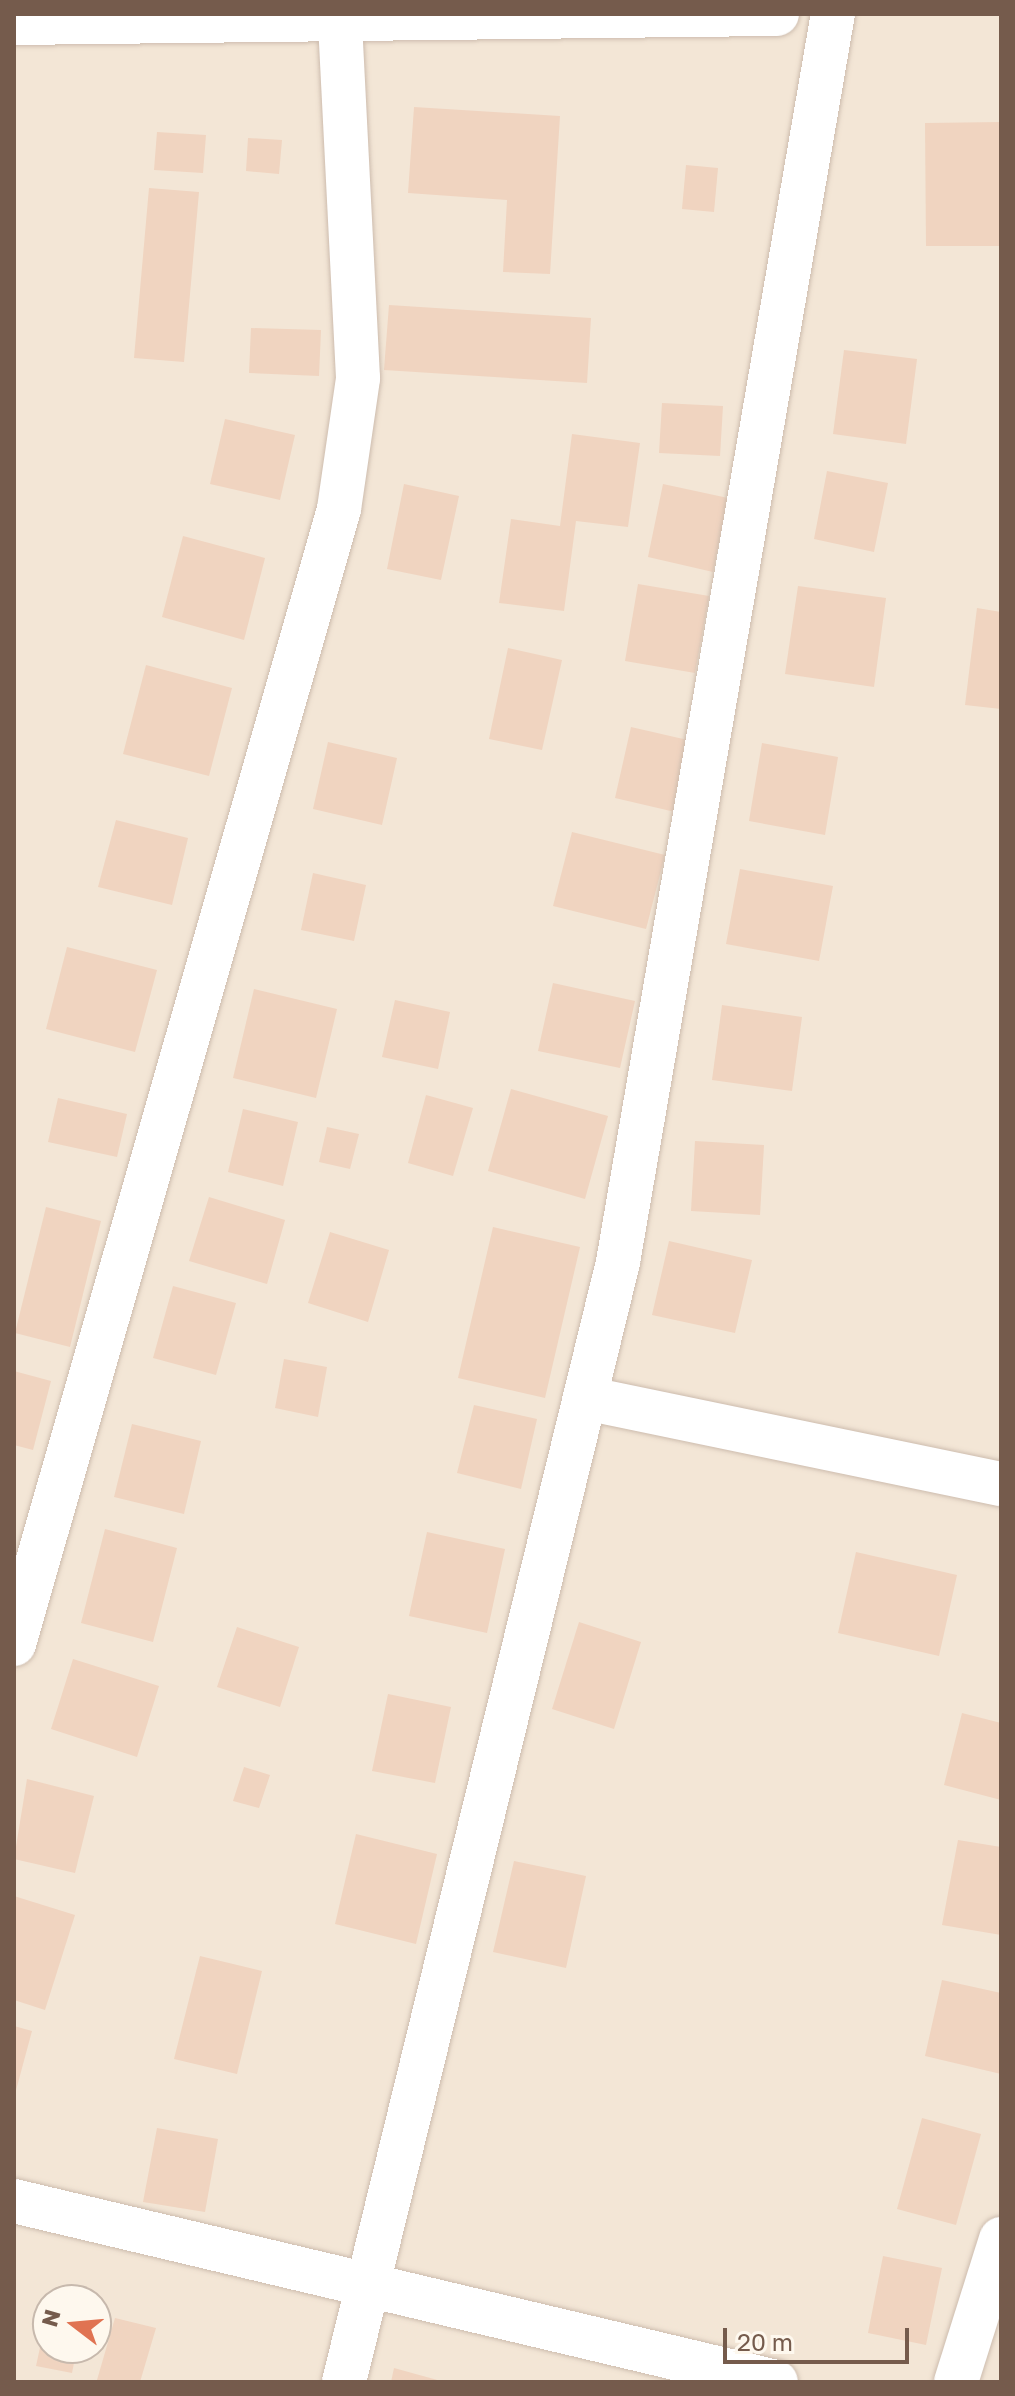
<!DOCTYPE html>
<style>
body{margin:0}
#map{position:relative;width:1015px;height:2396px;overflow:hidden;background:#fcf4e7;font-family:"Golos Text",sans-serif}
div>[style]{position:absolute}
.residential>*{inset:0;background:#f3e6d6}
.building>*{inset:0;background:#f0d4c0}
.roads{filter:drop-shadow(0 0 2px #cdbcae) drop-shadow(0 0 2px #cdbcae)}
.minor>*{height:44px;margin:-22px;padding:0 22px;transform-origin:22px;border-radius:22px;background:#fff}
span{translate:-50% -50%;white-space:nowrap;text-align:center;line-height:1.15;-webkit-text-stroke:8px #fef8ee;paint-order:stroke}
.frame{position:absolute;inset:0;border:16px solid #755b4c;pointer-events:none}
.north{position:absolute;left:32px;top:2284px;width:80px;height:80px;box-sizing:border-box;background:#fef8ee;border:2px solid #c7b9ad;border-radius:50%;rotate:286deg;font-size:22px;font-weight:700;line-height:32px;text-align:center;color:#755b4c}
.north::after{content:'';display:block;margin:auto;width:28px;height:36px;background:#e07352;clip-path:polygon(50% 0,100% 100%,50% 72%,0 100%)}
.scale{position:absolute;left:723px;top:2328px;width:186px;height:36px;box-sizing:border-box;border:4px solid #755b4c;border-top:0;padding-left:10px;font-size:24px;line-height:28px;white-space:nowrap;color:#755b4c;-webkit-text-stroke:6px #fef8ee;paint-order:stroke}
</style>
<div id="map">
<div class="residential">
<div style="clip-path:polygon(evenodd,14px 14px,1001px 14px,1001px 2382px,14px 2382px,14px 14px,48px 2300px,96px 2300px,96px 2348px,48px 2348px,48px 2300px)"></div>
</div>
<div class="building">
<div style="clip-path:polygon(414px 107px,560px 116px,550px 274px,503px 272px,507px 200px,408px 193px)"></div>
<div style="clip-path:polygon(1001px 122px,1001px 246px,926px 246px,925px 123px)"></div>
<div style="clip-path:polygon(157px 132px,206px 135px,203px 173px,154px 170px)"></div>
<div style="clip-path:polygon(248px 138px,282px 140px,279px 174px,246px 171px)"></div>
<div style="clip-path:polygon(686px 165px,718px 168px,714px 212px,682px 209px)"></div>
<div style="clip-path:polygon(149px 188px,199px 192px,184px 362px,134px 358px)"></div>
<div style="clip-path:polygon(389px 305px,591px 318px,587px 383px,384px 370px)"></div>
<div style="clip-path:polygon(251px 328px,321px 330px,319px 376px,249px 373px)"></div>
<div style="clip-path:polygon(844px 350px,917px 359px,906px 444px,833px 434px)"></div>
<div style="clip-path:polygon(662px 403px,723px 406px,720px 456px,659px 453px)"></div>
<div style="clip-path:polygon(225px 419px,295px 435px,280px 500px,210px 484px)"></div>
<div style="clip-path:polygon(572px 434px,640px 443px,628px 527px,576px 521px,564px 611px,499px 603px,511px 519px,560px 526px)"></div>
<div style="clip-path:polygon(827px 471px,888px 483px,874px 552px,814px 539px)"></div>
<div style="clip-path:polygon(404px 484px,459px 496px,441px 580px,387px 569px)"></div>
<div style="clip-path:polygon(663px 484px,728px 498px,713px 572px,648px 557px)"></div>
<div style="clip-path:polygon(183px 536px,265px 558px,244px 640px,162px 617px)"></div>
<div style="clip-path:polygon(638px 584px,709px 596px,695px 673px,625px 661px)"></div>
<div style="clip-path:polygon(798px 586px,886px 598px,874px 687px,785px 674px)"></div>
<div style="clip-path:polygon(977px 608px,1001px 612px,1001px 709px,965px 705px)"></div>
<div style="clip-path:polygon(508px 648px,562px 660px,542px 750px,489px 739px)"></div>
<div style="clip-path:polygon(146px 665px,232px 688px,209px 776px,123px 754px)"></div>
<div style="clip-path:polygon(631px 727px,692px 741px,675px 812px,615px 798px)"></div>
<div style="clip-path:polygon(328px 742px,397px 758px,382px 825px,313px 809px)"></div>
<div style="clip-path:polygon(762px 743px,838px 757px,825px 835px,749px 821px)"></div>
<div style="clip-path:polygon(116px 820px,188px 838px,172px 905px,98px 887px)"></div>
<div style="clip-path:polygon(572px 832px,665px 855px,646px 929px,553px 906px)"></div>
<div style="clip-path:polygon(740px 869px,833px 886px,819px 961px,726px 944px)"></div>
<div style="clip-path:polygon(313px 873px,366px 885px,354px 941px,301px 930px)"></div>
<div style="clip-path:polygon(67px 947px,157px 970px,135px 1052px,46px 1029px)"></div>
<div style="clip-path:polygon(553px 983px,635px 1001px,620px 1068px,538px 1051px)"></div>
<div style="clip-path:polygon(254px 989px,337px 1009px,316px 1098px,233px 1078px)"></div>
<div style="clip-path:polygon(395px 1000px,450px 1012px,438px 1069px,382px 1057px)"></div>
<div style="clip-path:polygon(722px 1005px,802px 1017px,792px 1091px,712px 1080px)"></div>
<div style="clip-path:polygon(511px 1089px,608px 1116px,585px 1199px,488px 1171px)"></div>
<div style="clip-path:polygon(426px 1095px,473px 1108px,453px 1176px,408px 1163px)"></div>
<div style="clip-path:polygon(58px 1098px,127px 1114px,117px 1157px,48px 1142px)"></div>
<div style="clip-path:polygon(243px 1109px,298px 1122px,283px 1186px,228px 1172px)"></div>
<div style="clip-path:polygon(327px 1127px,359px 1134px,350px 1169px,319px 1162px)"></div>
<div style="clip-path:polygon(695px 1141px,764px 1145px,760px 1215px,691px 1211px)"></div>
<div style="clip-path:polygon(209px 1197px,285px 1220px,267px 1284px,189px 1261px)"></div>
<div style="clip-path:polygon(46px 1207px,101px 1221px,70px 1347px,15px 1333px)"></div>
<div style="clip-path:polygon(493px 1227px,580px 1247px,545px 1398px,458px 1378px)"></div>
<div style="clip-path:polygon(330px 1232px,389px 1250px,368px 1322px,308px 1303px)"></div>
<div style="clip-path:polygon(669px 1241px,752px 1260px,735px 1333px,652px 1315px)"></div>
<div style="clip-path:polygon(173px 1286px,236px 1303px,216px 1375px,153px 1358px)"></div>
<div style="clip-path:polygon(284px 1359px,327px 1367px,318px 1417px,275px 1408px)"></div>
<div style="clip-path:polygon(14px 1371px,51px 1381px,33px 1450px,14px 1445px)"></div>
<div style="clip-path:polygon(474px 1405px,537px 1419px,521px 1489px,457px 1473px)"></div>
<div style="clip-path:polygon(132px 1424px,201px 1441px,184px 1514px,114px 1497px)"></div>
<div style="clip-path:polygon(105px 1529px,177px 1548px,153px 1642px,81px 1623px)"></div>
<div style="clip-path:polygon(427px 1532px,505px 1549px,487px 1633px,409px 1616px)"></div>
<div style="clip-path:polygon(856px 1552px,957px 1575px,939px 1656px,838px 1633px)"></div>
<div style="clip-path:polygon(579px 1622px,641px 1642px,614px 1729px,552px 1709px)"></div>
<div style="clip-path:polygon(237px 1627px,299px 1647px,280px 1707px,217px 1687px)"></div>
<div style="clip-path:polygon(73px 1659px,159px 1686px,137px 1757px,51px 1729px)"></div>
<div style="clip-path:polygon(388px 1694px,451px 1707px,435px 1783px,372px 1771px)"></div>
<div style="clip-path:polygon(962px 1713px,1001px 1723px,1001px 1800px,944px 1785px)"></div>
<div style="clip-path:polygon(244px 1767px,270px 1775px,259px 1808px,233px 1801px)"></div>
<div style="clip-path:polygon(27px 1779px,94px 1796px,75px 1873px,14px 1859px)"></div>
<div style="clip-path:polygon(356px 1834px,437px 1854px,416px 1944px,335px 1924px)"></div>
<div style="clip-path:polygon(958px 1840px,1001px 1847px,1001px 1935px,942px 1925px)"></div>
<div style="clip-path:polygon(514px 1861px,586px 1876px,566px 1968px,493px 1952px)"></div>
<div style="clip-path:polygon(14px 1896px,75px 1915px,45px 2010px,14px 2000px)"></div>
<div style="clip-path:polygon(200px 1956px,262px 1971px,237px 2074px,174px 2059px)"></div>
<div style="clip-path:polygon(942px 1980px,1001px 1993px,1001px 2074px,925px 2056px)"></div>
<div style="clip-path:polygon(14px 2026px,32px 2031px,15px 2094px,14px 2094px)"></div>
<div style="clip-path:polygon(922px 2118px,981px 2134px,956px 2225px,897px 2209px)"></div>
<div style="clip-path:polygon(157px 2128px,218px 2139px,205px 2212px,143px 2202px)"></div>
<div style="clip-path:polygon(883px 2256px,942px 2268px,926px 2345px,868px 2333px)"></div>
<div style="clip-path:polygon(115px 2318px,156px 2328px,140px 2382px,97px 2380px)"></div>
<div style="clip-path:polygon(44px 2329px,48px 2348px,77px 2348px,72px 2373px,36px 2366px)"></div>
<div style="clip-path:polygon(394px 2368px,441px 2381px,441px 2382px,391px 2382px)"></div>
</div>
<div class="roads">
<div class="minor">
<div style="left:14px;top:23px;width:763px;rotate:-0.68deg"></div>
<div style="left:585px;top:1398px;width:425px;rotate:11.7deg"></div>
<div style="left:14px;top:1644px;width:1181px;rotate:-74.02deg"></div>
<div style="left:339px;top:509px;width:132px;rotate:-81.7deg"></div>
<div style="left:358px;top:378px;width:353px;rotate:-92.9deg"></div>
<div style="left:14px;top:2201px;width:783px;rotate:13.36deg"></div>
<div style="left:344px;top:2382px;width:1153px;rotate:-76.25deg"></div>
<div style="left:618px;top:1262px;width:1266px;rotate:-80.23deg"></div>
<div style="left:956px;top:2382px;width:150px;rotate:-72.5deg"></div>
</div>
</div>
<div class="frame"></div>
<div class="north">N</div>
<div class="scale">20 m</div>
</div>
